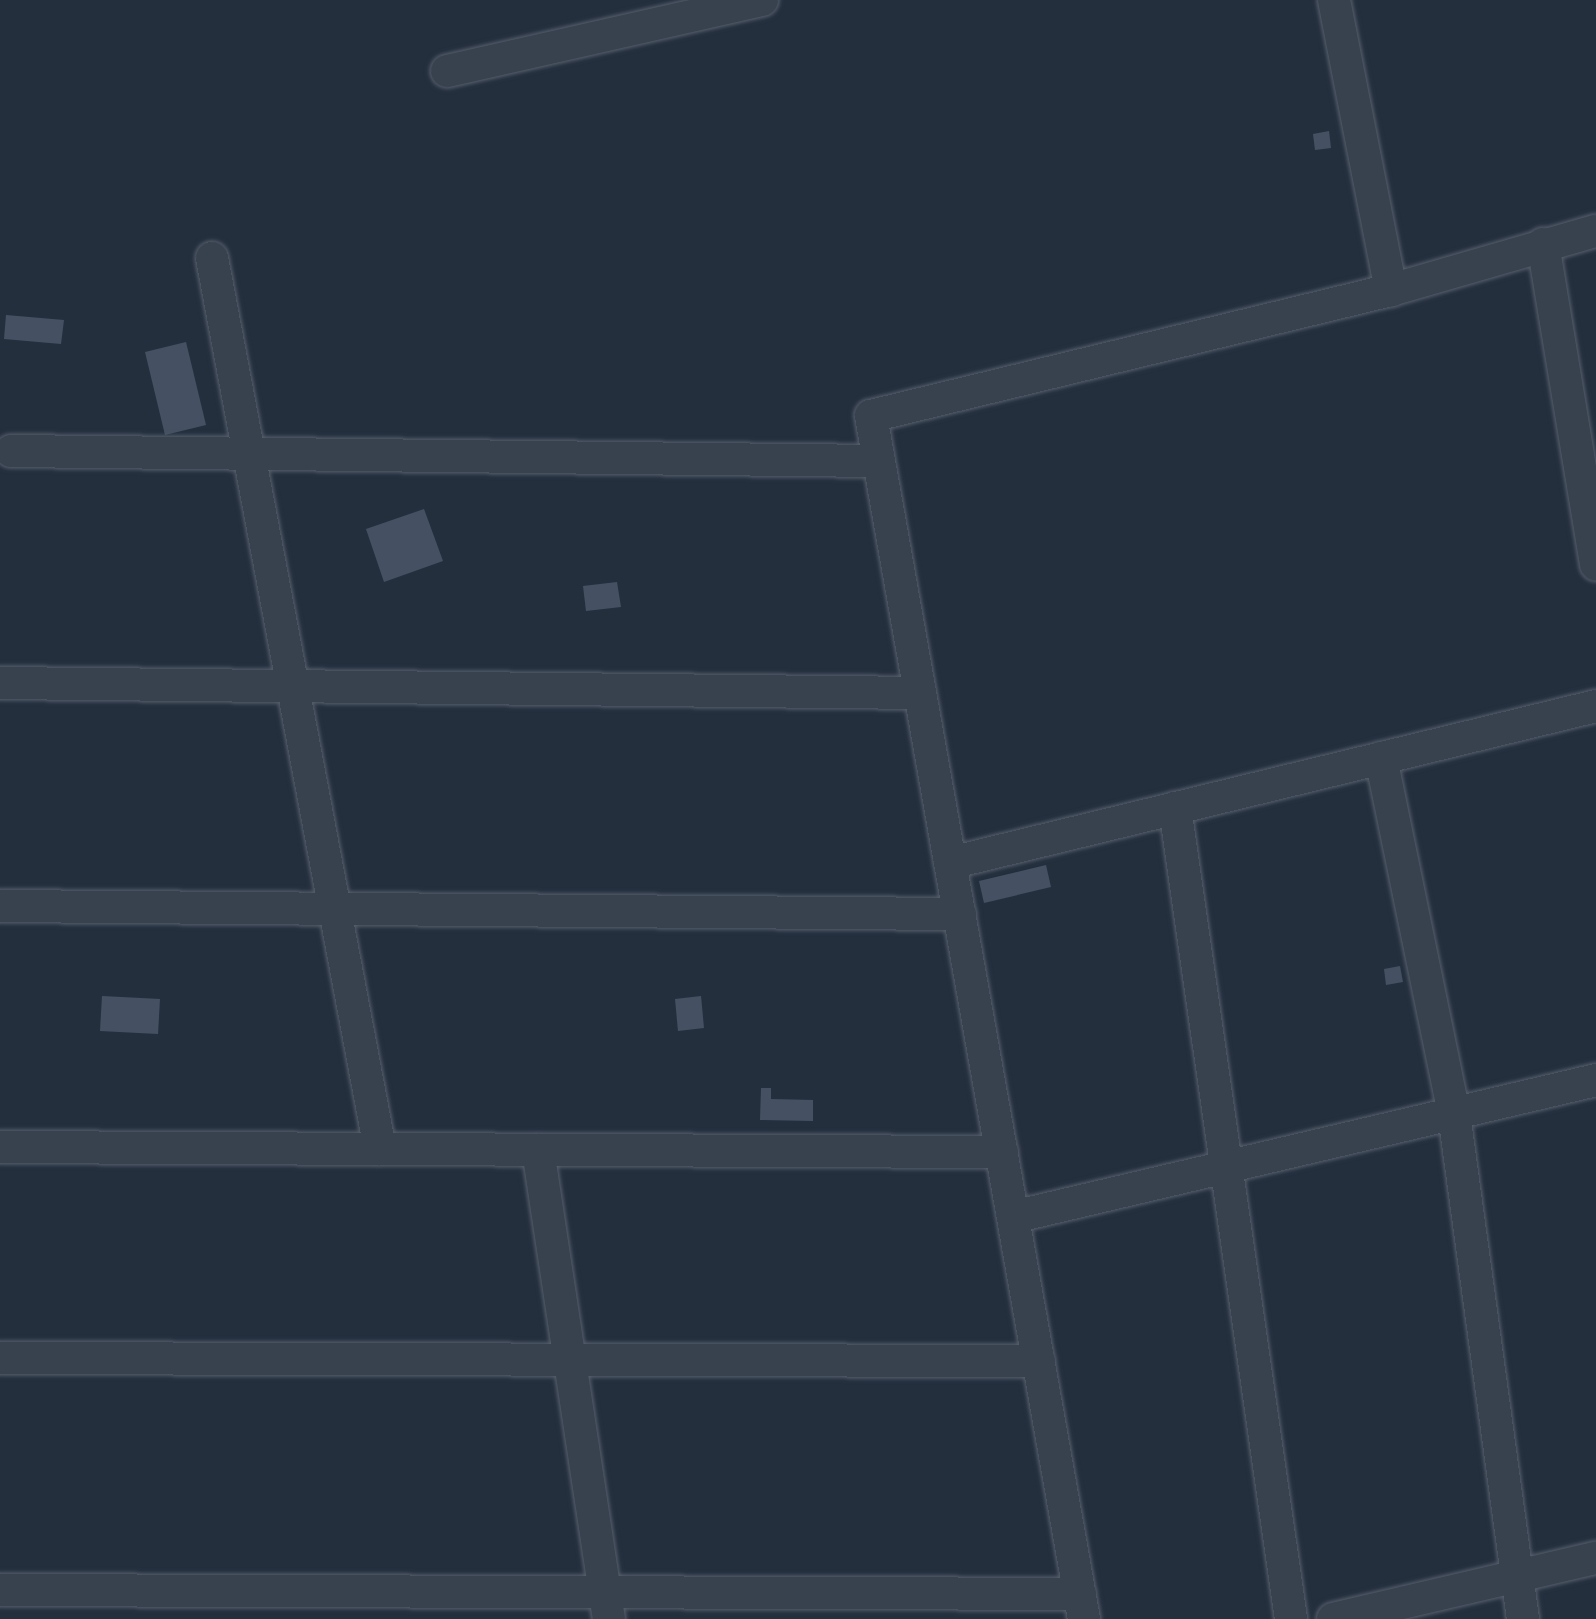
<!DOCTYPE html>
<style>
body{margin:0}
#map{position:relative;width:1596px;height:1619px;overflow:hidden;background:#242f3e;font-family:Roboto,sans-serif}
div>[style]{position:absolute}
.building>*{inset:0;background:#455162}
.roads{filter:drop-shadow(0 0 2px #565f6c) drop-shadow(0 0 2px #565f6c)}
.minor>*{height:32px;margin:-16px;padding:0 16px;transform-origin:16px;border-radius:16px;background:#38414e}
span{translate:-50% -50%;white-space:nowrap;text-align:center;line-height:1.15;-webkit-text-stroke:6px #1d2633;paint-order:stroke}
</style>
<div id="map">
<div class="building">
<div style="clip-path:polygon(1329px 131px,1331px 148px,1315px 150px,1313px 134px)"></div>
<div style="clip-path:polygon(6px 315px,64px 320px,61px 344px,4px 339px)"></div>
<div style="clip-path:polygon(186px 342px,206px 425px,165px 435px,145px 352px)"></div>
<div style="clip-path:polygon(424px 509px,443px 561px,384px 582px,366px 529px)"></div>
<div style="clip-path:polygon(617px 582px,621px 607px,586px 611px,583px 586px)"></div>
<div style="clip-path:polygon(1046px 865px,1051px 887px,984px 903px,979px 881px)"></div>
<div style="clip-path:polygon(1400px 966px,1403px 982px,1386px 985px,1384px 969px)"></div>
<div style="clip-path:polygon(102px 996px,160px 999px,158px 1034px,100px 1031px)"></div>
<div style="clip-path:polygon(701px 996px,704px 1028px,678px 1031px,675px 999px)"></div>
<div style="clip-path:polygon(761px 1088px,771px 1088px,771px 1099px,813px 1100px,813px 1121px,760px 1120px)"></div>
</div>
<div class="roads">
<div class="minor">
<div style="left:1334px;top:0;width:296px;rotate:78.9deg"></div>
<div style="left:447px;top:71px;width:323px;rotate:-12.7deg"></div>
<div style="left:1543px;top:244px;width:325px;rotate:80.6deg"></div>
<div style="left:212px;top:258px;width:907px;rotate:79.32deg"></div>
<div style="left:11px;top:451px;width:868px;rotate:0.66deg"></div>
<div style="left:0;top:683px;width:920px;rotate:0.62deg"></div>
<div style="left:1381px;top:758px;width:363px;rotate:78.4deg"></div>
<div style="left:1454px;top:1114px;width:510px;rotate:82.22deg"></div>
<div style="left:1175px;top:808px;width:819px;rotate:81.86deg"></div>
<div style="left:950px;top:863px;width:665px;rotate:-13.66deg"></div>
<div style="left:0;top:906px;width:960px;rotate:0.48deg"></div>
<div style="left:0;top:1147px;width:1002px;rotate:0.29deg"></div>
<div style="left:538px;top:1150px;width:474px;rotate:81.4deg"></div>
<div style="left:1013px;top:1217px;width:599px;rotate:-13.22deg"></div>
<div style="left:0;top:1358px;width:1039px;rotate:0.17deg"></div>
<div style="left:0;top:1590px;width:1080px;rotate:0.21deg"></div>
<div style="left:1084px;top:1619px;width:1222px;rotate:-100.04deg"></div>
<div style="left:871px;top:416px;width:535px;rotate:-13.62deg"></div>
<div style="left:1391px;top:290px;width:213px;rotate:-16.1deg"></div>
<div style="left:1333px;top:1619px;width:270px;rotate:-13.1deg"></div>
</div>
</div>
</div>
